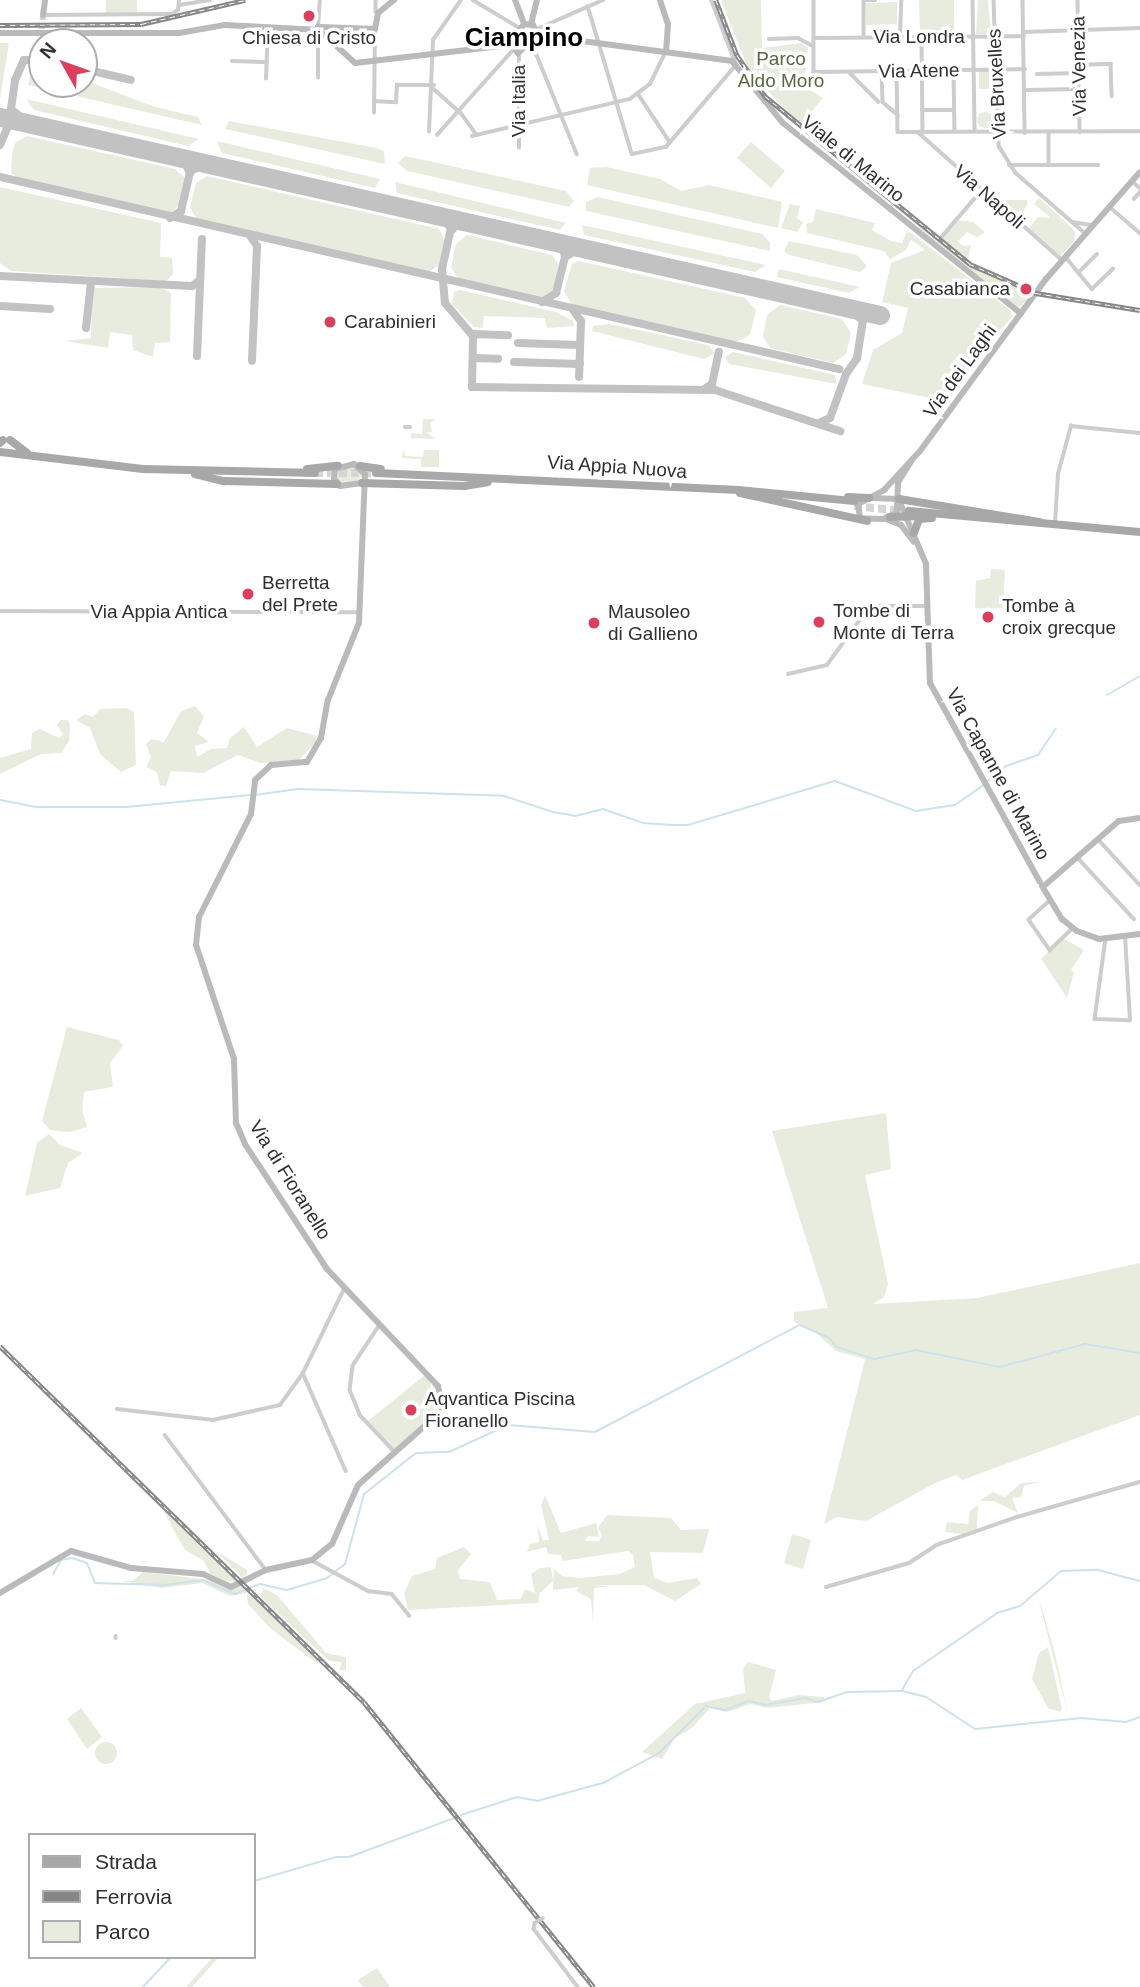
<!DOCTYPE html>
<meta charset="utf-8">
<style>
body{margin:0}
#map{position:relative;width:1140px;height:1987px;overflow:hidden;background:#fff;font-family:Arial,sans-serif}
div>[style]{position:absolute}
.green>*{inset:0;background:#e7ecdf}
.round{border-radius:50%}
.stream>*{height:2px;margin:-1px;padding:0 1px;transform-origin:1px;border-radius:1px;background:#cde2ea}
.taxiway>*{height:8px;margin:-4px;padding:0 4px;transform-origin:4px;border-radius:4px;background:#c2c2c2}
.runway>*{height:19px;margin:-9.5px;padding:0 9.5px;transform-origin:9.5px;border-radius:9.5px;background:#c2c2c2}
.secondary-tunnel>*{height:6px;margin-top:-3px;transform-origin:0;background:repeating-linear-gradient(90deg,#d6d6d6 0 6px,transparent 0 9px)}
.primary-tunnel>*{height:8px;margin-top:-4px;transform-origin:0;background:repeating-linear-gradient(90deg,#d6d6d6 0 8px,transparent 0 12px)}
.street>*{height:3.5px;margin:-1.75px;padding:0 1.75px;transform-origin:1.75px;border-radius:1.75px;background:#cdcdcd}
.secondary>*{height:6px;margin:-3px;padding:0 3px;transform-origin:3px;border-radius:3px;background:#bababa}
.primary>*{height:8px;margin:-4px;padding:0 4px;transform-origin:4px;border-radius:4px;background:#a8a8a8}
.rail>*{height:4.5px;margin-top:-2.25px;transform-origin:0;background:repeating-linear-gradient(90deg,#fff 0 5px,#858585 0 10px);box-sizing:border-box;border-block:2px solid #858585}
.street-bridge>*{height:3.5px;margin:-1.75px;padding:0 1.75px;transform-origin:1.75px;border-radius:1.75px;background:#cdcdcd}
.dots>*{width:19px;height:19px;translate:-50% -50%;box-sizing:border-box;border:4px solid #fff;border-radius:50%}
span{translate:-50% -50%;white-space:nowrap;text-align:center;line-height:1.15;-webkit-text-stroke:7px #fff;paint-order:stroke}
.street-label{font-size:19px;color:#303030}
.poi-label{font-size:19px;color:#303030}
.right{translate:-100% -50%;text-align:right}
.left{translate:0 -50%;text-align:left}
.park-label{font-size:19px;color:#586940}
.district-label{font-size:26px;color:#000;font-weight:700}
.legend{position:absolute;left:28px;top:1833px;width:228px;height:126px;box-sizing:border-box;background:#fff;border:2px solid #acacac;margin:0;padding:9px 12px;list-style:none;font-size:21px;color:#303030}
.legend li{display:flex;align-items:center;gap:14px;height:35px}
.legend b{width:35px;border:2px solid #acacac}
.north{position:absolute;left:28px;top:28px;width:70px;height:70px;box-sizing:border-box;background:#fff;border:2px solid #acacac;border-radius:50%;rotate:310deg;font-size:19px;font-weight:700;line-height:28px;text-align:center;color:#303030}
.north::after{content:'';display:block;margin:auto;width:24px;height:32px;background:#d9405d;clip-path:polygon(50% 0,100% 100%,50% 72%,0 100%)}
</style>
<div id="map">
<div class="green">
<div style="clip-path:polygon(106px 0,137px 0,137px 13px,106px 13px)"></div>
<div style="clip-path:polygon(721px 0,761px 0,762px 48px,802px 43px,808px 48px,804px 86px,823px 98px,800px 125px,749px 71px)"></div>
<div style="clip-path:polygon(919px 0,954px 0,954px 34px,920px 35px)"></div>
<div style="clip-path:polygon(978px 0,988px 0,991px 34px,976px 34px)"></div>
<div style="clip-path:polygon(897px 2px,897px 24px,866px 25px,865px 3px)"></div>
<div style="clip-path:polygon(0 43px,9px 43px,0 99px)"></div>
<div style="clip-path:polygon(42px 70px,42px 84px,84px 84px,84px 80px,155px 107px,198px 117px,202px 125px,28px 85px,31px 74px)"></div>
<div style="clip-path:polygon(979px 71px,989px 71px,989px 89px,979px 89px)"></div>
<div style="clip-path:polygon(26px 99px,199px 139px,188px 146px,34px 110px)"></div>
<div class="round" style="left:977px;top:112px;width:16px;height:16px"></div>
<div style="clip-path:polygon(781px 115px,955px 255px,1032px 295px,1018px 308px)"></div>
<div style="clip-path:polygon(229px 121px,377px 148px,384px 151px,385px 164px,225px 129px)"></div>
<div style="clip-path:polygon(27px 136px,175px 169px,185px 178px,180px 204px,171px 213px,162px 212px,18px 178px,11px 173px,12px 154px,15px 143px)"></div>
<div style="clip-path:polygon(217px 142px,221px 142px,380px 179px,375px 188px,222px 153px)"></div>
<div style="clip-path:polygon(751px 142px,785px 171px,771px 188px,737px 158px)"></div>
<div style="clip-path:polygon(405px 156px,566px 191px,574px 201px,569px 207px,407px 171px,398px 163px)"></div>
<div style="clip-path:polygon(607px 167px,660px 179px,681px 191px,709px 185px,782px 202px,778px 228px,587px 185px,590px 168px)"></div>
<div style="clip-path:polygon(207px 176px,439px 229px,445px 240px,439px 265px,429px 272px,197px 219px,190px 208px,196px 183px)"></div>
<div style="clip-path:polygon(395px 182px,566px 223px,560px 230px,397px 193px)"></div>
<div style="clip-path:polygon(0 187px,161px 223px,160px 257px,172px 258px,173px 274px,166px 281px,11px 271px,0 263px)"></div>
<div style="clip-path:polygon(598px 197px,762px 234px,770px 242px,770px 251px,586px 211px,586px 202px)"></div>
<div style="clip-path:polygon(1039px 198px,1075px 231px,1074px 241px,1060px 257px,1028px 229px,1038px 217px,1051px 218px,1034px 204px)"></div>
<div style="clip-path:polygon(1006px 200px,1027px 200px,1027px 206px,1016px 219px,1002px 207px)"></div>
<div style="clip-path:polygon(790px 204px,800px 206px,797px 218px,803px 223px,797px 232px,781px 228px)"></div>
<div style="clip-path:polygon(816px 209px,875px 223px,872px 230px,891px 241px,902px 243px,907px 231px,911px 233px,1011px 311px,1012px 317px,984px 348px,951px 397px,940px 400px,862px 384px,873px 350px,902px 333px,908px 308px,882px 302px,891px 263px,925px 250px,911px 240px,906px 250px,890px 259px,884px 251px,807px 233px,806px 224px,813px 222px)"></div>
<div style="clip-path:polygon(959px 220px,973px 222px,985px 232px,977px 237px,967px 232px,958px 241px,963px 246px,971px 245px,968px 260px,941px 240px)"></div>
<div style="clip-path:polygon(582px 225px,766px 265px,755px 272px,584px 235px)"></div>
<div style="clip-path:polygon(467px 235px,552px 255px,559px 265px,555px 288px,543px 298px,458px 279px,451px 267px,456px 244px)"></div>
<div style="clip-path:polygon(789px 241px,857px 255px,867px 266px,860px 272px,789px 255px,784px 251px)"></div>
<div style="clip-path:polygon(579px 261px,745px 298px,756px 310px,750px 335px,736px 342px,572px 305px,564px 291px,572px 264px)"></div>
<div style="clip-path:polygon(779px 269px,860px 287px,849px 293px,777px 277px)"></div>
<div style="clip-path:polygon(159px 287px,171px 293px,170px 342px,155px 343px,153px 357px,133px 350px,132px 335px,110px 332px,108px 348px,65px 341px,91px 338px,92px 288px)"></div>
<div style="clip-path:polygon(460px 290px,556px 312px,573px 321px,574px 326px,547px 328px,545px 318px,484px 316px,483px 328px,474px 327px,452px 304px,454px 292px)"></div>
<div style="clip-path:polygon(780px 305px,842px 319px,851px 333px,846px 354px,833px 363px,770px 348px,763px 336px,767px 315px)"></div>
<div style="clip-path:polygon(610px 324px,708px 345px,715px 353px,704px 359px,592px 331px,593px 326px)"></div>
<div style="clip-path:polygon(733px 352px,835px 375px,837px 384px,729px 364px,725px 357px)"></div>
<div style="clip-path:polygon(423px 419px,436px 419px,430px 423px,432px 432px,426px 432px,435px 439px,411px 438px,411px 433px,422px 434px)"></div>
<div style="clip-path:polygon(403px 450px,405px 456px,423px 457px,424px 450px,439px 450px,439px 467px,421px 467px,421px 459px,402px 458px)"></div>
<div style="clip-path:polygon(355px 466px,362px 475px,360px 480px,343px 484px,336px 479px,337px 470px)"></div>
<div style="clip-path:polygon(991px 569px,1005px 570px,1003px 608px,975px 608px,976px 581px,990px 578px)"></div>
<div style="clip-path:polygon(195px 706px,204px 716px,197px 733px,209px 742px,195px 746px,197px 757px,211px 749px,227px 748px,230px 738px,244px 727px,257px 747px,287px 728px,317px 736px,315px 743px,298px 761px,260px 763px,238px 755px,203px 773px,171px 771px,166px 786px,160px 785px,157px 772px,146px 767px,151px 757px,146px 744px,151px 739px,164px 742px,181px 711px)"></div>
<div style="clip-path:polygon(126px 708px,134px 712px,136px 765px,121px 772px,100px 754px,90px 728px,76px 720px,85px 714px,93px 717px,100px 709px)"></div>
<div style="clip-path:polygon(61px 720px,68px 720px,70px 725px,69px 741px,61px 753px,41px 754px,0 774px,0 758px,31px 749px,32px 733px,39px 729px,60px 738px,63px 734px,57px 725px)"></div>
<div style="clip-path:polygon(1062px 938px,1084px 950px,1071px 970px,1074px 972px,1067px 998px,1041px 959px)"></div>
<div style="clip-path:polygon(67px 1027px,119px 1040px,123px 1046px,110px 1063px,113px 1087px,84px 1092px,82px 1110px,87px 1127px,70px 1132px,50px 1130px,42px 1121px)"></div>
<div style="clip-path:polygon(886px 1113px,891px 1169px,865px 1175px,888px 1284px,884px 1297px,873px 1304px,977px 1298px,1140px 1263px,1140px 1415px,962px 1480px,956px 1475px,935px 1483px,866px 1521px,837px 1517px,824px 1524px,865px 1359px,836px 1351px,813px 1330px,794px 1322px,794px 1312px,828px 1308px,772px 1131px)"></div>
<div style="clip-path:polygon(49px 1134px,60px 1145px,83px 1153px,68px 1163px,60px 1188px,25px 1196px,37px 1143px)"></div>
<div style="clip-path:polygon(425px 1375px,438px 1390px,442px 1406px,396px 1451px,368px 1421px)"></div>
<div style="clip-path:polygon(1039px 1482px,1024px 1486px,1021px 1497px,1012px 1498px,1018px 1513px,994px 1501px,979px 1501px,993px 1492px,1005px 1497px,1021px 1483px)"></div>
<div style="clip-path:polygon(545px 1495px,561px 1533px,596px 1523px,599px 1537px,588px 1536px,585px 1541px,599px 1541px,602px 1535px,598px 1528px,607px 1515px,671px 1518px,681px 1530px,709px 1529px,703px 1553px,650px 1552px,654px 1578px,668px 1583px,697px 1578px,701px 1584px,675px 1601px,644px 1585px,592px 1585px,611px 1586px,594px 1588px,593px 1624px,591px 1599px,576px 1591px,579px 1587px,553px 1590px,554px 1569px,562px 1576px,580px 1578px,620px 1574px,635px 1567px,633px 1555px,628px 1551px,563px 1561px,561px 1555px,548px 1554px,546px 1547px,527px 1552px,530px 1544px,539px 1542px,537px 1525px,543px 1540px,549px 1540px,541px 1505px)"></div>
<div style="clip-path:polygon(978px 1505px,977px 1529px,963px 1534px,945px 1532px,947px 1522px,968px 1524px,970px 1511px)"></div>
<div style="clip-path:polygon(162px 1509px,203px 1549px,239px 1582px,223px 1581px,210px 1573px,204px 1561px,185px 1550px)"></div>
<div style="clip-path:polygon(792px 1534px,811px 1540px,803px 1569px,784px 1563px)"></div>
<div style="clip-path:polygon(464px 1547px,471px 1554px,458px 1570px,460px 1579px,490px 1582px,497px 1600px,521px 1599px,525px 1589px,535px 1593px,531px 1574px,540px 1568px,551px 1567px,553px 1581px,540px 1593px,538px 1603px,408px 1610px,404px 1593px,412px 1576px,435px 1569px,437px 1558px)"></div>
<div style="clip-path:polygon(216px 1551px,247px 1570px,247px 1574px,242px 1578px)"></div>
<div style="clip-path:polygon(143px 1572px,243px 1584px,247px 1593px,230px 1596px,202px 1583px,161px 1588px,122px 1581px,133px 1581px)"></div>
<div style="clip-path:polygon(263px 1588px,277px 1595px,326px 1653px,346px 1657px,346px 1670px,339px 1670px,342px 1662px,329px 1661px,261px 1597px)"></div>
<div style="clip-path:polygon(251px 1594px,316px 1658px,319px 1665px,270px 1628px,248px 1604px,247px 1595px)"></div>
<div style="clip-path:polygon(1039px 1598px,1055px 1654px,1068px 1714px,1041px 1609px)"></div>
<div style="clip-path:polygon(1048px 1647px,1062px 1709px,1060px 1712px,1048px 1708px,1032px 1679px,1039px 1653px)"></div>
<div style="clip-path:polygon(748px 1662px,776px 1670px,769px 1697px,772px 1701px,799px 1695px,824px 1697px,825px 1702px,767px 1708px,751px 1704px,727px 1712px,710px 1708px,692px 1728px,675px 1738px,662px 1759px,642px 1752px,695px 1704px,745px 1693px,743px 1669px)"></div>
<div style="clip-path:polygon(81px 1708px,102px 1737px,87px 1749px,67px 1719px)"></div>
<div class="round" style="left:95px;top:1742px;width:22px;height:22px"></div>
<div style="clip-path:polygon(213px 1957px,219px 1957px,192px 1987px,186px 1987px)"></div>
<div style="clip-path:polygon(377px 1968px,390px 1987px,363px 1987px,358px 1980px)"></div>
</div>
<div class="stream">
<div style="left:1107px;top:695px;width:38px;rotate:-30deg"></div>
<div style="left:988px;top:781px;width:23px;rotate:-40deg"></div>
<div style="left:1006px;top:766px;width:34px;rotate:-19deg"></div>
<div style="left:1038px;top:755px;width:32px;rotate:-56deg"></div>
<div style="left:255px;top:795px;width:43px;rotate:-7.9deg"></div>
<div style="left:298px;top:789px;width:206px;rotate:1.9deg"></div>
<div style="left:504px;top:796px;width:52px;rotate:18.1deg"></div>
<div style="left:553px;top:812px;width:22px;rotate:10deg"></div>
<div style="left:575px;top:816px;width:29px;rotate:-14deg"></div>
<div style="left:603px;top:809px;width:42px;rotate:19.3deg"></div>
<div style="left:643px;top:823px;width:29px;rotate:4deg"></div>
<div style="left:672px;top:825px;width:16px"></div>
<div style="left:688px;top:825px;width:153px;rotate:-16.7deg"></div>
<div style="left:835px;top:781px;width:86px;rotate:20.3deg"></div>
<div style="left:916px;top:811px;width:39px;rotate:-9deg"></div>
<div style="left:955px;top:805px;width:35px;rotate:-35deg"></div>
<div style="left:0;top:800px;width:38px;rotate:11deg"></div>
<div style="left:37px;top:807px;width:89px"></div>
<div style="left:126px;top:807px;width:125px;rotate:-5.5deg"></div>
<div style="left:53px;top:1574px;width:16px;rotate:-60deg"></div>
<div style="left:61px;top:1560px;width:11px;rotate:-10deg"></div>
<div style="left:72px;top:1558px;width:16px;rotate:18deg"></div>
<div style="left:87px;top:1563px;width:22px;rotate:68deg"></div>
<div style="left:95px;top:1583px;width:69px;rotate:1.7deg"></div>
<div style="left:164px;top:1585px;width:39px;rotate:-7deg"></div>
<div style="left:203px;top:1580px;width:35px;rotate:24deg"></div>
<div style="left:235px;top:1594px;width:27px;rotate:-22deg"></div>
<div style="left:260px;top:1584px;width:28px;rotate:13deg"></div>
<div style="left:287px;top:1590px;width:42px;rotate:-16.7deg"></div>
<div style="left:327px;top:1578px;width:23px;rotate:-38deg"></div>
<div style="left:345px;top:1564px;width:73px;rotate:-74.8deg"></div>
<div style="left:364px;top:1494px;width:66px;rotate:-38.3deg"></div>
<div style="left:416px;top:1453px;width:33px;rotate:-2deg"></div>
<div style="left:449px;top:1452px;width:65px;rotate:-24.6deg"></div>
<div style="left:508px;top:1425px;width:87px;rotate:4.6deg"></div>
<div style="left:595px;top:1432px;width:231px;rotate:-27.6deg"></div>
<div style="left:800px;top:1325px;width:32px;rotate:24deg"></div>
<div style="left:829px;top:1338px;width:12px;rotate:48deg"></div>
<div style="left:837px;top:1347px;width:40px;rotate:18deg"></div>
<div style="left:875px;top:1359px;width:42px;rotate:-12.4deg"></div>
<div style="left:916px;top:1350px;width:86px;rotate:11.4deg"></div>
<div style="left:1000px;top:1367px;width:88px;rotate:-15.1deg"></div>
<div style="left:1085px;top:1344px;width:56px;rotate:9.3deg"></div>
<div style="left:902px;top:1690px;width:22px;rotate:-60deg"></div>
<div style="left:913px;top:1671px;width:102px;rotate:-34.6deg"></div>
<div style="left:997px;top:1613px;width:24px;rotate:-17deg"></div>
<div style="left:1020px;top:1606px;width:54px;rotate:-40.5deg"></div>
<div style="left:1061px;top:1571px;width:37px;rotate:-2deg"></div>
<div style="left:1098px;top:1570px;width:43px;rotate:14.7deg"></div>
<div style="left:461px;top:1815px;width:59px;rotate:-17.8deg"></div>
<div style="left:517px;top:1797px;width:20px;rotate:11deg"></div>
<div style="left:537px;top:1801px;width:68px;rotate:-15.3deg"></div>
<div style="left:603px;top:1783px;width:64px;rotate:-28.2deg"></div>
<div style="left:659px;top:1753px;width:66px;rotate:-45deg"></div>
<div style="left:706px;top:1706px;width:19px;rotate:12deg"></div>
<div style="left:725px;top:1710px;width:25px;rotate:-21deg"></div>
<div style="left:748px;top:1701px;width:17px;rotate:13deg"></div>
<div style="left:765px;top:1705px;width:41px;rotate:-9.9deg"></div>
<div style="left:805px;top:1698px;width:14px;rotate:17deg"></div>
<div style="left:818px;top:1702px;width:31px;rotate:-19deg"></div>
<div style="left:847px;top:1692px;width:55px;rotate:-1deg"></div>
<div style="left:902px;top:1691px;width:25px;rotate:14deg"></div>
<div style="left:926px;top:1697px;width:59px;rotate:33.1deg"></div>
<div style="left:975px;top:1729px;width:107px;rotate:-5.9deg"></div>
<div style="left:1081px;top:1718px;width:45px;rotate:5.1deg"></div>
<div style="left:1126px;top:1722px;width:15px;rotate:-20deg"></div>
<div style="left:254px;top:1881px;width:85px;rotate:-16.3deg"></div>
<div style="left:336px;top:1857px;width:13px"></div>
<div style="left:349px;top:1857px;width:115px;rotate:-20.3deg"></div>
<div style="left:143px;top:1987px;width:41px;rotate:-47deg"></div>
</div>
<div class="taxiway">
<div style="left:84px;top:69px;width:48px;rotate:13.2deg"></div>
<div style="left:28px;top:123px;width:22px;rotate:-141deg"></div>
<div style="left:11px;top:109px;width:29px;rotate:-82deg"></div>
<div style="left:15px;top:80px;width:22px;rotate:-66deg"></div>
<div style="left:24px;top:60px;width:18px"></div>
<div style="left:0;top:145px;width:21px;rotate:-67deg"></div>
<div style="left:8px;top:126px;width:18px;rotate:-9deg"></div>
<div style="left:190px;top:172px;width:17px;rotate:-33deg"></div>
<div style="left:0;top:177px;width:861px;rotate:12.89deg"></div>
<div style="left:440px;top:216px;width:16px;rotate:47deg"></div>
<div style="left:451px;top:228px;width:42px;rotate:102.4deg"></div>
<div style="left:442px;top:269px;width:34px;rotate:85deg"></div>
<div style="left:445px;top:303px;width:43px;rotate:49.7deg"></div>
<div style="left:473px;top:336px;width:51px;rotate:91.1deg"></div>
<div style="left:472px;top:387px;width:243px;rotate:0.7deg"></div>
<div style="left:715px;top:390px;width:132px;rotate:18.2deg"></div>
<div style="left:170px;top:218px;width:13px;rotate:-32deg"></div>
<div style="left:181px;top:211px;width:39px;rotate:-77deg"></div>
<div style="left:190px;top:173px;width:17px;rotate:-115deg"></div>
<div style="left:451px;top:231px;width:12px;rotate:-48deg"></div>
<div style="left:459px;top:222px;width:9px;rotate:6deg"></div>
<div style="left:251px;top:237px;width:11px;rotate:56deg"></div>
<div style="left:257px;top:246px;width:115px;rotate:92.5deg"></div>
<div style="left:565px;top:257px;width:17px;rotate:-31deg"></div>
<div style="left:0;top:276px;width:192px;rotate:3deg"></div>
<div style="left:192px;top:286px;width:10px;rotate:-37deg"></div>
<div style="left:542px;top:302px;width:17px;rotate:-33deg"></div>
<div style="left:556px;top:293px;width:37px;rotate:-76deg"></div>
<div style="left:565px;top:257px;width:9px;rotate:-103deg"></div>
<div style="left:563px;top:248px;width:10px;rotate:-143deg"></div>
<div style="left:0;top:306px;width:50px;rotate:3.4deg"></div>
<div style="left:573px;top:310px;width:14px;rotate:54deg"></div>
<div style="left:581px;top:321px;width:56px;rotate:92deg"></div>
<div style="left:86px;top:328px;width:46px;rotate:-83.8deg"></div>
<div style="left:472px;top:334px;width:36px;rotate:2deg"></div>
<div style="left:518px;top:343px;width:62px;rotate:1.8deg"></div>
<div style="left:197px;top:356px;width:117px;rotate:-87.6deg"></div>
<div style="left:473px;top:358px;width:25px;rotate:2deg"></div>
<div style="left:514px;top:362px;width:66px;rotate:1.7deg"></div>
<div style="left:703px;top:390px;width:11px;rotate:-34deg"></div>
<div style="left:712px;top:384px;width:33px;rotate:-78deg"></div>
<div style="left:821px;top:422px;width:10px;rotate:-24deg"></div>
<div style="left:830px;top:418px;width:47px;rotate:-70deg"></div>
<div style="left:846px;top:374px;width:19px;rotate:-55deg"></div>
<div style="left:857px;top:358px;width:37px;rotate:-81deg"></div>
<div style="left:863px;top:321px;width:18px;rotate:-137deg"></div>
</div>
<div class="runway">
<div style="left:0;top:117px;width:902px;rotate:12.68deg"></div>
</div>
<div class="secondary-tunnel">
<div style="left:42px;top:29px;width:14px;rotate:-86deg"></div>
</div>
<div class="primary-tunnel">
<div style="left:315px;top:473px;width:61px"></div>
<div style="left:854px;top:506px;width:49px;rotate:5.8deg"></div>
</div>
<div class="street">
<div style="left:376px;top:0;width:12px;rotate:90deg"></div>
<div style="left:473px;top:0;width:55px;rotate:30.8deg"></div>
<div style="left:814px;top:0;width:72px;rotate:90deg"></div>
<div style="left:814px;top:72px;width:211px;rotate:-0.8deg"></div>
<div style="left:864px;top:0;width:36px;rotate:90deg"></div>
<div style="left:864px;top:0;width:11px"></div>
<div style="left:973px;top:0;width:131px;rotate:89.1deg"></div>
<div style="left:994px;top:0;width:146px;rotate:88deg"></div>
<div style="left:999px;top:146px;width:32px;rotate:58deg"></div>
<div style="left:1016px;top:173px;width:91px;rotate:41deg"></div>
<div style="left:1023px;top:0;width:133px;rotate:89.1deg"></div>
<div style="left:1078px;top:0;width:132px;rotate:89.1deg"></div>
<div style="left:179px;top:5px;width:31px;rotate:-9deg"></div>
<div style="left:588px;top:6px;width:154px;rotate:73.4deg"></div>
<div style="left:632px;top:154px;width:35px;rotate:-12deg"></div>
<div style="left:666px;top:147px;width:108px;rotate:-49.5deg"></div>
<div style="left:736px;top:65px;width:70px;rotate:-111deg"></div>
<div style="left:43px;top:15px;width:129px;rotate:-0.4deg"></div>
<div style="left:172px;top:14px;width:7px;rotate:-34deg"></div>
<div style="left:178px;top:10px;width:10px;rotate:-84deg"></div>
<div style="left:318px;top:27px;width:27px;rotate:-86deg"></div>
<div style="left:537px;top:29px;width:72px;rotate:-23.7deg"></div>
<div style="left:1024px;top:32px;width:116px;rotate:-2deg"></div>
<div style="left:900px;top:37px;width:37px;rotate:-88deg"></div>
<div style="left:922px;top:37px;width:96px;rotate:89.4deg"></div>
<div style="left:814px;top:38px;width:210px;rotate:-0.5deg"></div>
<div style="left:769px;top:39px;width:29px;rotate:-2deg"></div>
<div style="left:798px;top:38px;width:17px;rotate:28deg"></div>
<div style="left:532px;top:43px;width:120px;rotate:67.9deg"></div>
<div style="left:232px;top:61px;width:35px;rotate:2deg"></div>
<div style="left:1079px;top:65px;width:32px;rotate:-2deg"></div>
<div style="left:1111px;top:64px;width:32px;rotate:88deg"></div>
<div style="left:954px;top:70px;width:61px;rotate:89.1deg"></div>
<div style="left:897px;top:71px;width:61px;rotate:89.1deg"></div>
<div style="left:898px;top:132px;width:242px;rotate:-0.2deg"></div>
<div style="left:849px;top:72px;width:42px;rotate:45deg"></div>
<div style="left:882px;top:72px;width:30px;rotate:88deg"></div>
<div style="left:883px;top:102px;width:20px;rotate:41deg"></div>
<div style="left:1037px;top:74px;width:42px;rotate:-1.4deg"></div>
<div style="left:318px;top:78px;width:47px;rotate:-90deg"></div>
<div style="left:266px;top:79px;width:51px;rotate:-87.8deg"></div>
<div style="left:434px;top:89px;width:36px;rotate:42deg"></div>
<div style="left:461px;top:113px;width:27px;rotate:54deg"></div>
<div style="left:1026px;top:90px;width:53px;rotate:-1.1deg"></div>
<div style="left:639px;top:95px;width:56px;rotate:56.6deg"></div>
<div style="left:374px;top:101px;width:22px;rotate:3deg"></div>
<div style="left:396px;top:102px;width:17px;rotate:-87deg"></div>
<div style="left:397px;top:85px;width:37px"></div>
<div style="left:922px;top:110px;width:32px"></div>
<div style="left:374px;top:113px;width:84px;rotate:-89.3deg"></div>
<div style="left:429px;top:132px;width:92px;rotate:-87.5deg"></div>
<div style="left:433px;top:40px;width:49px;rotate:-55deg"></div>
<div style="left:919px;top:133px;width:191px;rotate:41.6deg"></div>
<div style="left:1049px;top:134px;width:31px;rotate:90deg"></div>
<div style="left:1049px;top:165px;width:49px"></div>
<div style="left:437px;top:135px;width:114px;rotate:-48.2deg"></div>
<div style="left:472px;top:136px;width:162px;rotate:-13.2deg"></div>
<div style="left:630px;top:99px;width:25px;rotate:-37deg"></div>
<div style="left:650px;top:84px;width:34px;rotate:-64deg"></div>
<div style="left:519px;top:148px;width:95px;rotate:-90deg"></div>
<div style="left:1009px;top:165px;width:40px"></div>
<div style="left:1132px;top:181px;width:11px;rotate:41deg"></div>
<div style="left:1134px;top:199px;width:9px;rotate:-49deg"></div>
<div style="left:1110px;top:207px;width:40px;rotate:41deg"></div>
<div style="left:1072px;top:222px;width:19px;rotate:9deg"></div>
<div style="left:940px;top:239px;width:63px;rotate:-49.5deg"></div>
<div style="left:1065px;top:256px;width:43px;rotate:50.7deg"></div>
<div style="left:1092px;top:289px;width:29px;rotate:-44deg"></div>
<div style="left:1079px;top:272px;width:25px;rotate:-45deg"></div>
<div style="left:405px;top:427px;width:5px"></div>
<div style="left:1055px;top:523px;width:49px;rotate:-86.5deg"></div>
<div style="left:1058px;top:474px;width:50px;rotate:-74.8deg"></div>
<div style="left:1071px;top:426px;width:69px;rotate:5.8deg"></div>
<div style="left:0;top:611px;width:358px;rotate:0.2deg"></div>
<div style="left:788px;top:674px;width:40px;rotate:-13deg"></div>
<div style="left:827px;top:665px;width:73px;rotate:-53.9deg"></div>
<div style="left:870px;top:606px;width:56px"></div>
<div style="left:1099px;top:840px;width:61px;rotate:47.7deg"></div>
<div style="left:1078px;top:858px;width:83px;rotate:47.4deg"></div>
<div style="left:1050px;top:901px;width:28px;rotate:138deg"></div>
<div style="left:1029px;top:920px;width:37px;rotate:55deg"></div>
<div style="left:1050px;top:950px;width:30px;rotate:-44deg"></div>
<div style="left:1106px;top:939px;width:81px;rotate:97.8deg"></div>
<div style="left:1095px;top:1019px;width:35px;rotate:2deg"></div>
<div style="left:1130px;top:1020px;width:84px;rotate:-93.4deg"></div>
<div style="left:380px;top:1325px;width:49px;rotate:123.4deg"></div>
<div style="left:353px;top:1366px;width:24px;rotate:97deg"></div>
<div style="left:350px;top:1390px;width:27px;rotate:68deg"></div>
<div style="left:360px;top:1415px;width:51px;rotate:46.6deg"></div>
<div style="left:303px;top:1373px;width:107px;rotate:66.3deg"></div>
<div style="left:117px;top:1409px;width:97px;rotate:6.5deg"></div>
<div style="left:213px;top:1420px;width:69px;rotate:-12.6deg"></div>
<div style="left:280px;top:1405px;width:39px;rotate:-54deg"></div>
<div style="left:303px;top:1373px;width:93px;rotate:-64deg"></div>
<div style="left:165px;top:1435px;width:169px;rotate:53.2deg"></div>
<div style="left:313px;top:1561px;width:63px;rotate:28.6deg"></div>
<div style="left:368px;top:1591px;width:24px;rotate:7deg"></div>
<div style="left:392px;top:1594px;width:28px;rotate:51deg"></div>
<div style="left:826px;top:1587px;width:86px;rotate:-16.1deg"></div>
<div style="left:909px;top:1563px;width:33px;rotate:-33deg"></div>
<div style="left:937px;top:1545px;width:85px;rotate:-19.3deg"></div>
<div style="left:1017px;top:1517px;width:128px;rotate:-15.9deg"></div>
<div style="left:116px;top:1636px;width:2px;rotate:90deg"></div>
<div style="left:535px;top:1923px;width:6px;rotate:99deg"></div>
<div style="left:534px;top:1929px;width:73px;rotate:52.8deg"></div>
</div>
<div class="secondary">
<div style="left:515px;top:0;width:26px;rotate:69deg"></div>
<div style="left:660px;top:0;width:25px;rotate:72deg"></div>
<div style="left:668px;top:24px;width:27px;rotate:94deg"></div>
<div style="left:43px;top:15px;width:15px;rotate:-82deg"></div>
<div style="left:524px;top:24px;width:9px;rotate:6deg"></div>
<div style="left:533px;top:25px;width:10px;rotate:61deg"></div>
<div style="left:538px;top:34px;width:28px;rotate:136deg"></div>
<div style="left:518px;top:53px;width:14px;rotate:-126deg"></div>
<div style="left:510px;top:42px;width:23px;rotate:-52deg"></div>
<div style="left:531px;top:24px;width:25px;rotate:-76deg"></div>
<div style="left:320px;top:27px;width:55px;rotate:2.1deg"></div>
<div style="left:375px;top:29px;width:16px;rotate:-79deg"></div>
<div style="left:378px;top:13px;width:21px;rotate:-39deg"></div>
<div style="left:319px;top:30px;width:49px;rotate:42.5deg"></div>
<div style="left:355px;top:63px;width:156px;rotate:-6.6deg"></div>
<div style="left:0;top:33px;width:179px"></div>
<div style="left:179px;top:33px;width:47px;rotate:-9.9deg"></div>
<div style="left:225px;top:25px;width:95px;rotate:3deg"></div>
<div style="left:320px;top:30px;width:4px;rotate:-124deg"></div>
<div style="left:537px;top:35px;width:197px;rotate:7.6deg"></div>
<div style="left:732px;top:61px;width:80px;rotate:50.6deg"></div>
<div style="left:783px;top:123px;width:305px;rotate:38.7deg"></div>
<div style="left:912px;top:460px;width:26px;rotate:122deg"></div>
<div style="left:898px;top:482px;width:31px;rotate:92deg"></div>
<div style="left:897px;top:513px;width:15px;rotate:157deg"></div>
<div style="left:883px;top:519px;width:23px;rotate:-178deg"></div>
<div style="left:860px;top:518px;width:14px;rotate:-98deg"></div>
<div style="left:858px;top:504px;width:30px;rotate:-28deg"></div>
<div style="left:884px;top:490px;width:53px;rotate:-47.3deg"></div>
<div style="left:920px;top:451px;width:213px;rotate:-53.8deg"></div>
<div style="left:1046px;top:279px;width:142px;rotate:-48.7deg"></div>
<div style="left:871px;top:498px;width:28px;rotate:2deg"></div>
<div style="left:901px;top:505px;width:64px;rotate:67deg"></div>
<div style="left:926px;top:564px;width:119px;rotate:88.1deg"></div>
<div style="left:930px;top:683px;width:227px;rotate:61.1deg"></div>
<div style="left:886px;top:519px;width:16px;rotate:22deg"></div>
<div style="left:901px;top:525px;width:21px;rotate:53deg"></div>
<div style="left:1045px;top:885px;width:98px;rotate:-40.9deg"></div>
<div style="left:1119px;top:821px;width:21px;rotate:-8deg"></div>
<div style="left:1042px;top:886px;width:39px;rotate:59deg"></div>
<div style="left:1062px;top:919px;width:19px;rotate:39deg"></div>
<div style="left:1077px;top:931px;width:23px;rotate:20deg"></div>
<div style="left:1099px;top:939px;width:41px;rotate:-7deg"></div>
<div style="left:0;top:1593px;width:82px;rotate:-30.6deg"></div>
<div style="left:71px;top:1551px;width:62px;rotate:15.8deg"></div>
<div style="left:131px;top:1568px;width:72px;rotate:4.8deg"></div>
<div style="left:203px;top:1574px;width:31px;rotate:25deg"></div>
<div style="left:231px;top:1587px;width:39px;rotate:-26deg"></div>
<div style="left:266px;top:1570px;width:47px;rotate:-12.3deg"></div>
<div style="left:312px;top:1560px;width:26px;rotate:-39deg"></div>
<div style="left:332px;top:1544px;width:64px;rotate:-66.2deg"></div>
<div style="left:358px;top:1485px;width:115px;rotate:-41.5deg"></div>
<div style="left:444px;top:1409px;width:24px;rotate:-105deg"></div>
<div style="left:438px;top:1386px;width:161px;rotate:-133.5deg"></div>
<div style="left:327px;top:1269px;width:149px;rotate:-123.3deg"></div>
<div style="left:245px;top:1144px;width:23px;rotate:-113deg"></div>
<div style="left:236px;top:1123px;width:64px;rotate:-91.8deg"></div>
<div style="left:234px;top:1059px;width:120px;rotate:-108.4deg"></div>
<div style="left:196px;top:945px;width:28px;rotate:-84deg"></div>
<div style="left:199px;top:917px;width:115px;rotate:-63.2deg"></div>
<div style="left:251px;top:814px;width:34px;rotate:-83deg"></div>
<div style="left:255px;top:780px;width:22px;rotate:-43deg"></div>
<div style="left:271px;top:765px;width:36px;rotate:-5deg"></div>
<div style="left:307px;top:762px;width:28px;rotate:-60deg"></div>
<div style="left:321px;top:738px;width:39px;rotate:-80deg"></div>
<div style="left:328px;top:700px;width:83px;rotate:-68.1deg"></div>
<div style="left:359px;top:623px;width:149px;rotate:-87.7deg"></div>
<div style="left:365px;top:474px;width:15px;rotate:-138deg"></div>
<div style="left:354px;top:464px;width:20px;rotate:165deg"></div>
<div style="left:335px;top:469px;width:10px;rotate:96deg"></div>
<div style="left:334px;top:479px;width:9px;rotate:49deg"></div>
<div style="left:340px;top:486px;width:22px;rotate:-8deg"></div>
</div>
<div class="primary">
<div style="left:10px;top:440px;width:21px;rotate:37deg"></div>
<div style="left:0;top:443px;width:4px;rotate:-45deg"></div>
<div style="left:0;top:452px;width:144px;rotate:6.8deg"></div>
<div style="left:143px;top:469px;width:172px;rotate:1.3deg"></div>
<div style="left:360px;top:466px;width:21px;rotate:8deg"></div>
<div style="left:307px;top:469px;width:31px;rotate:-6deg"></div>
<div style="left:376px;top:473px;width:363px;rotate:2.7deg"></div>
<div style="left:739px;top:490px;width:116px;rotate:5.5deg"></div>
<div style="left:195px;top:474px;width:30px;rotate:14deg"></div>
<div style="left:224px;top:481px;width:113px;rotate:1.5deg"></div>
<div style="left:362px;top:483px;width:102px;rotate:1.7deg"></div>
<div style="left:464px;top:486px;width:24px;rotate:-9deg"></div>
<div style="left:740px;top:493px;width:130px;rotate:12.4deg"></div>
<div style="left:848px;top:497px;width:21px;rotate:3deg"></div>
<div style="left:899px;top:499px;width:143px;rotate:9.3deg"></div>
<div style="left:909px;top:511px;width:232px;rotate:5.2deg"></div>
<div style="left:890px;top:517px;width:25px;rotate:-2deg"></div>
<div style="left:914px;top:533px;width:15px;rotate:-70deg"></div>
<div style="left:919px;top:519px;width:13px;rotate:-4deg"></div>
</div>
<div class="rail">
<div style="left:716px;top:0;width:59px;rotate:69.1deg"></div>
<div style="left:737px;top:55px;width:50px;rotate:55.7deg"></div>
<div style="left:765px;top:96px;width:265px;rotate:39.3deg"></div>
<div style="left:970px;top:264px;width:72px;rotate:23.7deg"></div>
<div style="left:1036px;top:293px;width:105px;rotate:9.3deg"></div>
<div style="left:0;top:25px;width:141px;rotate:-0.4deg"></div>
<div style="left:141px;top:24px;width:107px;rotate:-13deg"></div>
<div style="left:0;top:1346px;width:509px;rotate:44.36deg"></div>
<div style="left:364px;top:1702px;width:366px;rotate:51.1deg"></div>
</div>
<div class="street-bridge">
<div style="left:535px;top:1923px;width:9px;rotate:-32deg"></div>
</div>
<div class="dots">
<div style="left:309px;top:16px;background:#d9405d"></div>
<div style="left:1026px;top:289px;background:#d9405d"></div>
<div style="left:330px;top:322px;background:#d9405d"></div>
<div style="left:248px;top:594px;background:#d9405d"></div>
<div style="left:988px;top:617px;background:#d9405d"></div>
<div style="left:819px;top:622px;background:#d9405d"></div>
<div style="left:594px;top:623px;background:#d9405d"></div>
<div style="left:411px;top:1410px;background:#d9405d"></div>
</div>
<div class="street-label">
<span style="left:919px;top:37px">Via Londra</span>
<span style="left:1079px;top:66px;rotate:-91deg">Via Venezia</span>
<span style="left:919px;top:71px;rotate:-1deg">Via Atene</span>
<span style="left:997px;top:84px;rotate:-93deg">Via Bruxelles</span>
<span style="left:519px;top:101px;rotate:-90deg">Via Italia</span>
<span style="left:853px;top:159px;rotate:39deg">Viale di Marino</span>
<span style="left:989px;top:197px;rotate:41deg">Via Napoli</span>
<span style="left:960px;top:371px;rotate:-54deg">Via dei Laghi</span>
<span style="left:617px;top:467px;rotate:4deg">Via Appia Nuova</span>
<span style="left:159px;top:612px">Via Appia Antica</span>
<span style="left:998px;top:774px;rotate:61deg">Via Capanne di Marino</span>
<span style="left:290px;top:1180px;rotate:58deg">Via di Fioranello</span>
</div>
<div class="poi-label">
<span style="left:309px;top:38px">Chiesa di Cristo</span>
<span class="right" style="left:1010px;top:289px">Casabianca</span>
<span class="left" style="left:344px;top:322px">Carabinieri</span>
<span class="left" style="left:262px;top:594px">Berretta<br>del Prete</span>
<span class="left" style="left:1002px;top:617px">Tombe à<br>croix grecque</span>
<span class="left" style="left:833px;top:622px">Tombe di<br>Monte di Terra</span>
<span class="left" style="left:608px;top:623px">Mausoleo<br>di Gallieno</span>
<span class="left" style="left:425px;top:1410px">Aqvantica Piscina<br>Fioranello</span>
</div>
<div class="park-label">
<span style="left:781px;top:70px">Parco<br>Aldo Moro</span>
</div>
<div class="district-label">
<span style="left:524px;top:38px">Ciampino</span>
</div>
<ul class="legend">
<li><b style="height:9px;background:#a8a8a8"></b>Strada</li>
<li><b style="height:9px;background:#858585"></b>Ferrovia</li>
<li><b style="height:19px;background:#e7ecdf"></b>Parco</li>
</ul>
<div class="north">N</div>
</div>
